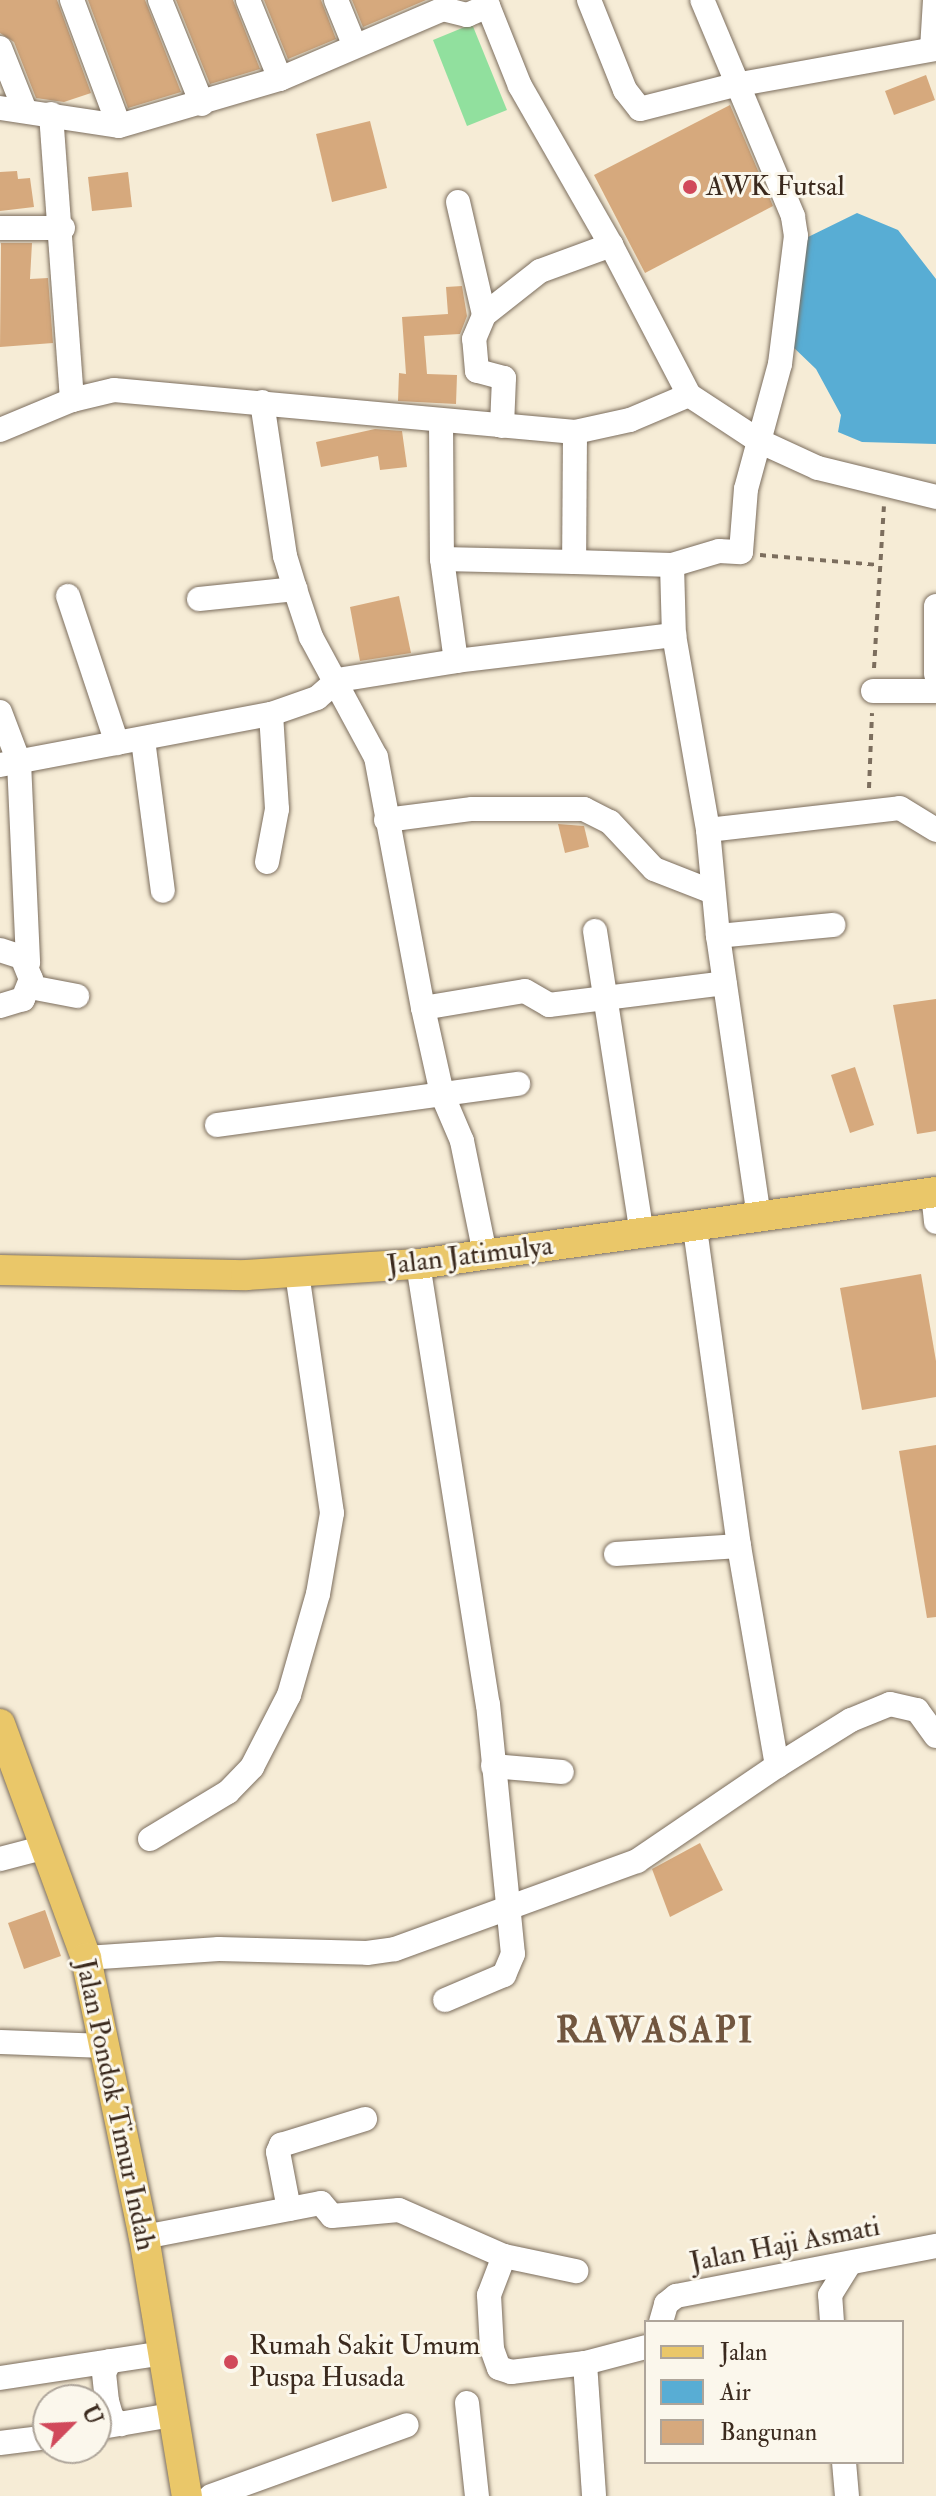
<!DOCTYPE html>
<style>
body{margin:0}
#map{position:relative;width:936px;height:2496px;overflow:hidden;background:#f6ecd6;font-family:"IM FELL Double Pica",serif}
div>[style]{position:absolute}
.green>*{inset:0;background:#91e09e}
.water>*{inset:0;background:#58add4}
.building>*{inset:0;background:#d6a97d}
.path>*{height:4px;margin-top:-2px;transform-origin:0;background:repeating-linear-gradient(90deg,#7c6e5e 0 6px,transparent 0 12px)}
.roads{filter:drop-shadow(0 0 2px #7c6e5e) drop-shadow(0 0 2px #7c6e5e)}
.minor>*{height:24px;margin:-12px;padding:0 12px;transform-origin:12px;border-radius:12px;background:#fff}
.major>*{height:30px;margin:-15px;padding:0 15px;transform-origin:15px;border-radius:15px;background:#eac769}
.dots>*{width:22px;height:22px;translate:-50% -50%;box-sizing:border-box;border:4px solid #fbf7ec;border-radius:50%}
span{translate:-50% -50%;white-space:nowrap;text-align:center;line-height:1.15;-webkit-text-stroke:6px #fbf7ec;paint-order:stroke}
.poi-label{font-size:28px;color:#3b2a1e}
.left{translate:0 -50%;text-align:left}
.street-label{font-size:28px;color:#3b2a1e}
.district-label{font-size:36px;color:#71563f;font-weight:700;letter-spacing:2px}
.legend{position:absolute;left:644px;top:2320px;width:260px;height:144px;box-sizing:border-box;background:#fbf7ec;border:2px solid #aea59a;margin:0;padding:10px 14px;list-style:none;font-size:24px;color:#3b2a1e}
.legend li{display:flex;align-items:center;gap:16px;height:40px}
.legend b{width:40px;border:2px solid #aea59a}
.north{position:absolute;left:32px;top:2384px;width:80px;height:80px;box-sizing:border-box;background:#fbf7ec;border:2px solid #aea59a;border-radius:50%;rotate:66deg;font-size:22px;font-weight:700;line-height:32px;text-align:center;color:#3b2a1e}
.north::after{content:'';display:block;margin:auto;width:28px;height:36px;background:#d1495b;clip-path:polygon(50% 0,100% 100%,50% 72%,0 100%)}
</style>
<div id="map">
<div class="green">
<div style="clip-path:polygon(472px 24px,507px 110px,467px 126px,433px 40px)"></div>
</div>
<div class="water">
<div style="clip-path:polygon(857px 213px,898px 230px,936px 279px,936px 444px,862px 442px,838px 432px,841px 415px,816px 369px,791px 345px,804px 239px)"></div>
</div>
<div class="building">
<div style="clip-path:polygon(0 0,57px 0,91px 93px,64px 102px,36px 98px,14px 42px,0 33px)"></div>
<div style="clip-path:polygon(88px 0,145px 0,181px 92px,128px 108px)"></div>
<div style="clip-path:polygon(176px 0,233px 0,260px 69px,210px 84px)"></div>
<div style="clip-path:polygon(264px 0,321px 0,336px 39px,288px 59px)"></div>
<div style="clip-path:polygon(352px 0,426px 0,363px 27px)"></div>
<div style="clip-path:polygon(926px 75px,935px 100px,894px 115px,885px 91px)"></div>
<div style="clip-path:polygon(730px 105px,773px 206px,645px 273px,594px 175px)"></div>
<div style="clip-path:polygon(370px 121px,387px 188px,332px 202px,316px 134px)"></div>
<div style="clip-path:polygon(17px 171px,18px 179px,30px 178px,34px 207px,0 211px,0 172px)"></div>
<div style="clip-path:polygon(128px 172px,132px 207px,92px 211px,88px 177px)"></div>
<div style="clip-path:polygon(1px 243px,32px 243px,30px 279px,48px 278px,53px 343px,0 347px)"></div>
<div style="clip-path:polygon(462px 286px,467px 316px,460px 334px,424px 336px,427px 374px,457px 375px,456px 404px,398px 401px,399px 373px,406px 374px,402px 317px,448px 314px,446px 287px)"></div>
<div style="clip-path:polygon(375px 429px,402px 431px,407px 467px,380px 470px,378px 456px,321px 467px,316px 442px)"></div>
<div style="clip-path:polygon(399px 596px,411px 653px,360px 661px,350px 607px)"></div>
<div style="clip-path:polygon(558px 824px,584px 826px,589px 847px,565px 853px)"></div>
<div style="clip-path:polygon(936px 999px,936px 1131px,917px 1134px,893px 1005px)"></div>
<div style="clip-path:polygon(855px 1067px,874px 1125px,850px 1133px,831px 1075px)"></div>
<div style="clip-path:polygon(921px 1274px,936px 1361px,936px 1397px,862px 1410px,840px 1288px)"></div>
<div style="clip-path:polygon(936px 1445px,936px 1617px,927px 1618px,899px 1451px)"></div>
<div style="clip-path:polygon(700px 1843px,723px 1890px,670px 1917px,652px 1869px)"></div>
<div style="clip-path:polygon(45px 1910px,61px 1956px,24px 1969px,8px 1923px)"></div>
</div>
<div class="path">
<div style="left:760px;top:555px;width:118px;rotate:4.8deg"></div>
<div style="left:874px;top:668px;width:162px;rotate:-86.5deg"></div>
<div style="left:869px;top:788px;width:75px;rotate:-87.7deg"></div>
</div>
<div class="roads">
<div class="minor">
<div style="left:72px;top:0;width:134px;rotate:69.5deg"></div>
<div style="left:160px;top:0;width:112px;rotate:68deg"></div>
<div style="left:248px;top:0;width:85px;rotate:67.9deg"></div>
<div style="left:336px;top:0;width:48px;rotate:67.8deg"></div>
<div style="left:589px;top:0;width:97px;rotate:68.2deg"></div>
<div style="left:625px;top:90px;width:24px;rotate:52deg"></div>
<div style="left:640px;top:109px;width:98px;rotate:-14.2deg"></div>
<div style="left:735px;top:85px;width:204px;rotate:-10.2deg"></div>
<div style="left:0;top:48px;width:65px;rotate:68.2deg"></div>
<div style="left:932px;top:49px;width:49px;rotate:-86.5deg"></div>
<div style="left:0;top:108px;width:120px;rotate:8.6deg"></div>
<div style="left:119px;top:126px;width:168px;rotate:-16.3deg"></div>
<div style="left:280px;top:79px;width:177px;rotate:-23.2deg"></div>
<div style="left:443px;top:9px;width:25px;rotate:14deg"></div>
<div style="left:467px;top:15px;width:23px;rotate:-23deg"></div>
<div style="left:488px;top:6px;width:86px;rotate:68.2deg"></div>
<div style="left:520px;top:86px;width:183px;rotate:60.2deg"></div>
<div style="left:611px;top:245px;width:169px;rotate:62.5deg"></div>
<div style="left:689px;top:395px;width:84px;rotate:33.3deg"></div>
<div style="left:759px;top:441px;width:65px;rotate:24.6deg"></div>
<div style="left:818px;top:468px;width:122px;rotate:13.8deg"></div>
<div style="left:51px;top:114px;width:287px;rotate:85.8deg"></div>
<div style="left:458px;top:202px;width:116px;rotate:77deg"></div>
<div style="left:0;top:228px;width:63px"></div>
<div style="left:262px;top:402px;width:156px;rotate:81.5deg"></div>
<div style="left:285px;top:556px;width:34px;rotate:73deg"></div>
<div style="left:295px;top:589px;width:51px;rotate:71.6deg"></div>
<div style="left:311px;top:637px;width:136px;rotate:61.6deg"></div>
<div style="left:376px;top:757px;width:255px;rotate:79.4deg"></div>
<div style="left:423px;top:1008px;width:88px;rotate:77.5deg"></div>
<div style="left:442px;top:1094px;width:51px;rotate:66.9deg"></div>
<div style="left:462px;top:1141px;width:115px;rotate:78.5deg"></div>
<div style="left:441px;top:421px;width:138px;rotate:89.6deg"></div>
<div style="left:442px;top:559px;width:103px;rotate:82.2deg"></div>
<div style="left:456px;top:661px;width:220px;rotate:-6.8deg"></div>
<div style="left:502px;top:426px;width:48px;rotate:-87.6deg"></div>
<div style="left:504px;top:378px;width:28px;rotate:-165deg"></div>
<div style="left:477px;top:371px;width:32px;rotate:-95deg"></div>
<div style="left:474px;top:339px;width:26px;rotate:-67deg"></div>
<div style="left:484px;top:315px;width:71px;rotate:-38.2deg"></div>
<div style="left:540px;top:271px;width:76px;rotate:-20.1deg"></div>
<div style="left:0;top:430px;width:78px;rotate:-22.6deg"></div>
<div style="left:72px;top:400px;width:43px;rotate:-13.4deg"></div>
<div style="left:114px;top:390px;width:463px;rotate:5.2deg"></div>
<div style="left:575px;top:432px;width:56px;rotate:-12.3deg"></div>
<div style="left:630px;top:420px;width:64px;rotate:-23deg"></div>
<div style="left:575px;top:432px;width:130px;rotate:90.4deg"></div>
<div style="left:574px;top:562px;width:98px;rotate:1.8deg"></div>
<div style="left:672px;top:565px;width:49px;rotate:-16.6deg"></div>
<div style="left:719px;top:551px;width:22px;rotate:3deg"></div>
<div style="left:741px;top:552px;width:63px;rotate:-85.5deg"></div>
<div style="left:746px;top:489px;width:130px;rotate:-74.8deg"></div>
<div style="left:780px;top:364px;width:129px;rotate:-82.9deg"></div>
<div style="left:796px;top:236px;width:20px;rotate:-99deg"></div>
<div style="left:793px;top:216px;width:234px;rotate:-112.8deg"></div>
<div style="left:442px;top:559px;width:132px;rotate:1.3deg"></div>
<div style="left:672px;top:565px;width:70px;rotate:88.4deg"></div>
<div style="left:674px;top:635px;width:198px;rotate:80.1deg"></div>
<div style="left:708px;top:830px;width:106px;rotate:84.6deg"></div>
<div style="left:718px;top:936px;width:116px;rotate:-5.5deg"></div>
<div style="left:68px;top:596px;width:155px;rotate:71.6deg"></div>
<div style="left:199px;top:599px;width:97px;rotate:-5.9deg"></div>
<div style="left:936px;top:606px;width:68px;rotate:90deg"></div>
<div style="left:873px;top:691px;width:63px"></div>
<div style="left:0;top:712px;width:53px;rotate:69.2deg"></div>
<div style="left:19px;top:762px;width:201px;rotate:87.4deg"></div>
<div style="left:143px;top:740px;width:152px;rotate:82.5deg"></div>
<div style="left:0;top:765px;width:276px;rotate:-10.7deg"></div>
<div style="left:271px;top:714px;width:49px;rotate:-19.2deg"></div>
<div style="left:317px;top:698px;width:28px;rotate:-41deg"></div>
<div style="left:338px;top:680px;width:120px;rotate:-9.1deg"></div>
<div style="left:386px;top:820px;width:87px;rotate:-7.3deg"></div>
<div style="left:472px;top:809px;width:112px"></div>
<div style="left:584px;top:809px;width:29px;rotate:27deg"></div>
<div style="left:610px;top:822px;width:64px;rotate:46.9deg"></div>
<div style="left:654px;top:869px;width:60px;rotate:21.4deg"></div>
<div style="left:708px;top:830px;width:193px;rotate:-6.5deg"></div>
<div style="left:900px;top:808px;width:42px;rotate:31.4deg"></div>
<div style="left:267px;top:862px;width:54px;rotate:-79.3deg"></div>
<div style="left:277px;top:809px;width:95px;rotate:-93.6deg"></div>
<div style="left:595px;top:931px;width:307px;rotate:81.2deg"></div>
<div style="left:718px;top:936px;width:285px;rotate:81.7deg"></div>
<div style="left:0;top:950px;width:23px;rotate:18deg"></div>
<div style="left:22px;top:957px;width:24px;rotate:68deg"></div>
<div style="left:31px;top:979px;width:22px;rotate:112deg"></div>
<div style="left:23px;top:999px;width:24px;rotate:163deg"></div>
<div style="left:30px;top:987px;width:48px;rotate:10.8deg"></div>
<div style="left:423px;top:1008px;width:103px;rotate:-9.5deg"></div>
<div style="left:525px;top:991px;width:28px;rotate:30deg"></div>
<div style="left:549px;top:1005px;width:177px;rotate:-7.1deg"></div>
<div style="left:217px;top:1125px;width:304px;rotate:-7.8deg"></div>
<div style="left:933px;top:1193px;width:29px;rotate:84deg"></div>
<div style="left:418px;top:1264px;width:446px;rotate:81deg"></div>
<div style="left:488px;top:1704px;width:251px;rotate:84.3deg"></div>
<div style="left:513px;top:1954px;width:23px;rotate:113deg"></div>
<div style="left:504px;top:1975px;width:64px;rotate:157deg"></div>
<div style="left:616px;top:1554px;width:123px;rotate:-3.7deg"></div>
<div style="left:493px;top:1766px;width:69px;rotate:5deg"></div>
<div style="left:777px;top:1766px;width:87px;rotate:-31.9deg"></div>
<div style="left:851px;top:1720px;width:42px;rotate:-22.3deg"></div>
<div style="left:890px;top:1704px;width:28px;rotate:13deg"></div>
<div style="left:917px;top:1710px;width:32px;rotate:54deg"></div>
<div style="left:150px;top:1839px;width:91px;rotate:-31.1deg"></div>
<div style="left:228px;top:1792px;width:35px;rotate:-46deg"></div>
<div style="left:252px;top:1767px;width:81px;rotate:-62.8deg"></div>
<div style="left:289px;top:1695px;width:105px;rotate:-74deg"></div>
<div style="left:318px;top:1594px;width:82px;rotate:-80.2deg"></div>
<div style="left:332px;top:1513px;width:243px;rotate:-98.3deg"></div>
<div style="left:0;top:1859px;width:48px;rotate:-14.6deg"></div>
<div style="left:86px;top:1958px;width:133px;rotate:-3.9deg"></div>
<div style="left:219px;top:1949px;width:148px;rotate:1.5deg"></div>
<div style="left:367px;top:1953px;width:28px;rotate:-8deg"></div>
<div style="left:395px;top:1949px;width:258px;rotate:-20deg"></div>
<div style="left:637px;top:1861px;width:169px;rotate:-34.2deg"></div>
<div style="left:777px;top:1766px;width:223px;rotate:-99.8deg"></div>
<div style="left:739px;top:1546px;width:322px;rotate:-97.9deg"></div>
<div style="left:0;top:2042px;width:105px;rotate:2.2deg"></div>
<div style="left:289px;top:2209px;width:58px;rotate:-100.9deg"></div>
<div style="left:278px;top:2152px;width:8px;rotate:-67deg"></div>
<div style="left:281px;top:2145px;width:88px;rotate:-17.2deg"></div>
<div style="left:144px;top:2237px;width:180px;rotate:-10.9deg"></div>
<div style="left:321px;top:2203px;width:17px;rotate:50deg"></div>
<div style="left:332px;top:2216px;width:67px;rotate:-5.1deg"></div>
<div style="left:399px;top:2210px;width:115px;rotate:23.7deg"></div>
<div style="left:504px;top:2256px;width:74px;rotate:11.8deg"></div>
<div style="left:504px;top:2256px;width:42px;rotate:111deg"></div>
<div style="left:489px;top:2295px;width:54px;rotate:86.8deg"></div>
<div style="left:492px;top:2349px;width:20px;rotate:70deg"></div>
<div style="left:499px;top:2368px;width:13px;rotate:18deg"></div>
<div style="left:511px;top:2372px;width:75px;rotate:-6.9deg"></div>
<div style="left:585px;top:2363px;width:63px;rotate:-14.7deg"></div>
<div style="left:661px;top:2322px;width:19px;rotate:-74deg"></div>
<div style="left:666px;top:2304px;width:13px;rotate:-39deg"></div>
<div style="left:676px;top:2296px;width:265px;rotate:-10.9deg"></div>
<div style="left:832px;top:2322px;width:27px;rotate:-94deg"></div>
<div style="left:830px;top:2295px;width:36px;rotate:-58deg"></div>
<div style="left:110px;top:2361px;width:13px;rotate:117deg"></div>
<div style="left:104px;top:2373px;width:28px;rotate:84deg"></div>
<div style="left:107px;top:2401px;width:18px;rotate:74deg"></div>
<div style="left:112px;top:2418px;width:11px;rotate:34deg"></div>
<div style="left:585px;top:2363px;width:133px;rotate:86.1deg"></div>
<div style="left:0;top:2378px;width:165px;rotate:-8.7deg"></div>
<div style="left:467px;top:2403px;width:94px;rotate:83.9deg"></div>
<div style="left:96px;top:2428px;width:76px;rotate:-9.8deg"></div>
<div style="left:0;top:2443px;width:48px;rotate:-7.1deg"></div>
<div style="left:844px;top:2462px;width:34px;rotate:85deg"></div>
<div style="left:211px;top:2496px;width:208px;rotate:-19.9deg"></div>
</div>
<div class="major">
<div style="left:0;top:1270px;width:246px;rotate:1.2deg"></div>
<div style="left:246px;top:1275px;width:172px;rotate:-3.7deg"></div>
<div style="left:418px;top:1264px;width:523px;rotate:-7.91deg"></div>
<div style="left:0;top:1724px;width:249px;rotate:69.8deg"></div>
<div style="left:86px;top:1958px;width:285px;rotate:78.3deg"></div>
<div style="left:144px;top:2237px;width:263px;rotate:80.6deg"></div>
</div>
</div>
<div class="dots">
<div style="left:690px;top:187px;background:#d1495b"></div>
<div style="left:231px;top:2362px;background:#d1495b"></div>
</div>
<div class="poi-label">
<span class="left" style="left:706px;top:187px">AWK Futsal</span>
<span class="left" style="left:249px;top:2362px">Rumah Sakit Umum<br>Puspa Husada</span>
</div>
<div class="street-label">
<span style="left:470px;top:1256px;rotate:-7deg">Jalan Jatimulya</span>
<span style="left:115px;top:2105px;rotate:78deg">Jalan Pondok Timur Indah</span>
<span style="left:785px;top:2245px;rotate:-11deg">Jalan Haji Asmati</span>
</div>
<div class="district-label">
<span style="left:655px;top:2031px">RAWASAPI</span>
</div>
<ul class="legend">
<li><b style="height:10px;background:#eac769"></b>Jalan</li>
<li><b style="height:22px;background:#58add4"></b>Air</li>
<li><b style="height:22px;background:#d6a97d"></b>Bangunan</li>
</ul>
<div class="north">U</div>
</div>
